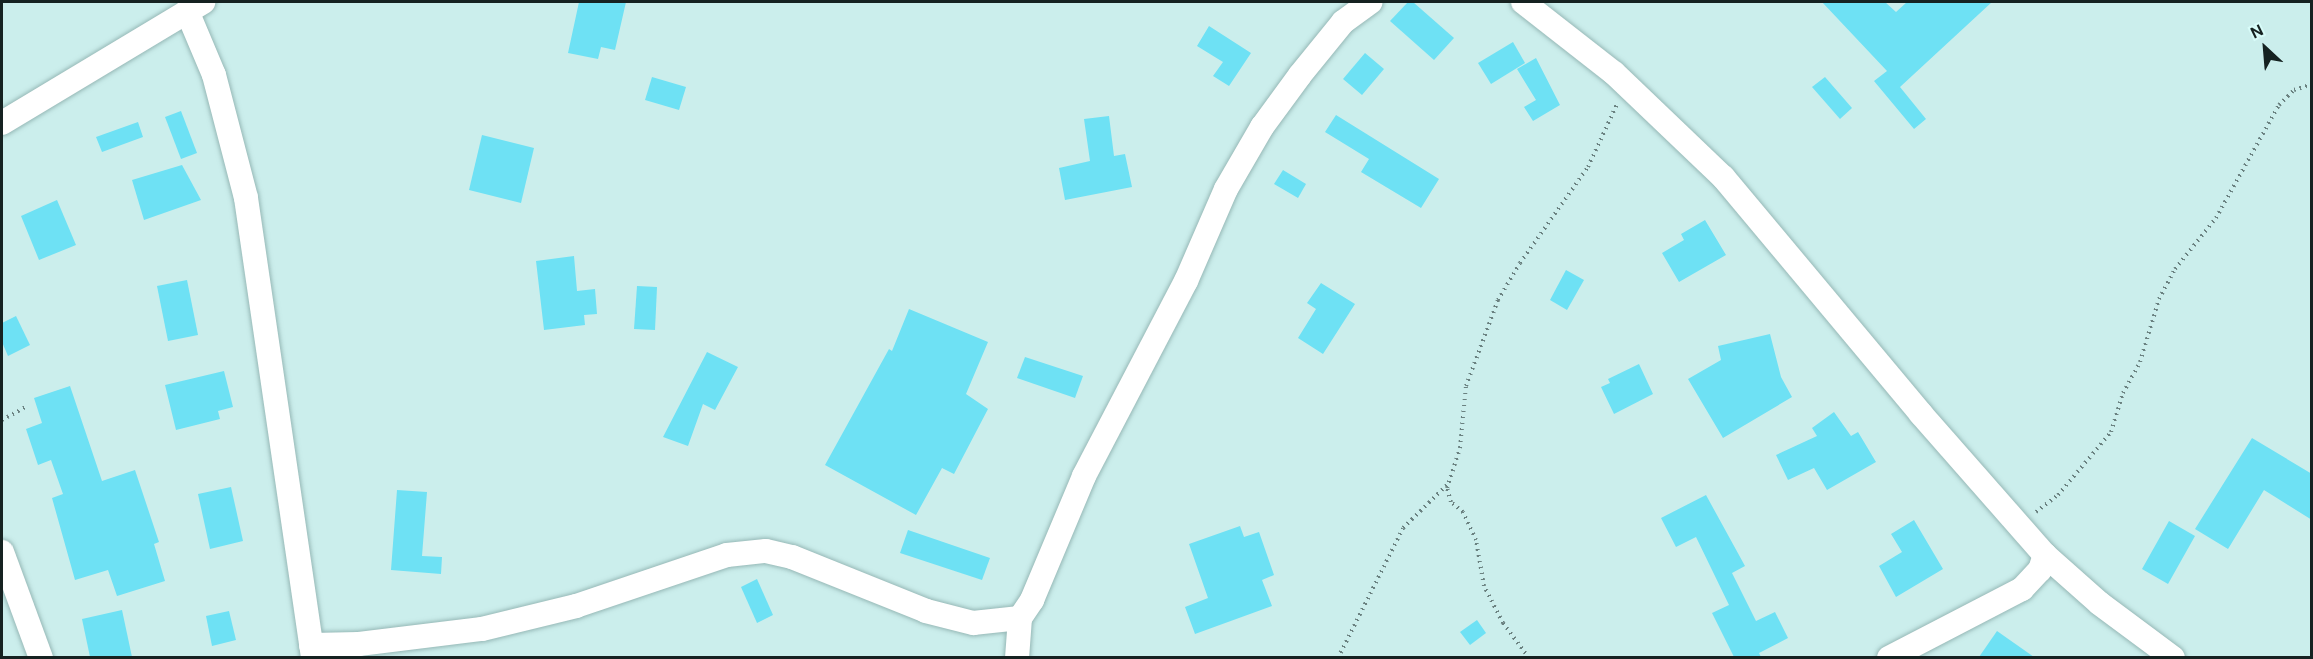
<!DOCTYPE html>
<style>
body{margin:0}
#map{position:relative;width:2313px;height:659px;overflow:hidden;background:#cbeeec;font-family:"DM Sans",sans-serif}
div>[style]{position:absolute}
.building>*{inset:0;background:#6ee1f4}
.path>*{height:4px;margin-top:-2px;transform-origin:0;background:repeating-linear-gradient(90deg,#6a8180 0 1.5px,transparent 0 6px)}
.roads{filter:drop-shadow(0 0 2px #96b8b6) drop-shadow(0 0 2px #96b8b6)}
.minor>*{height:24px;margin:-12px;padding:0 12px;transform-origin:12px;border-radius:12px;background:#fff}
span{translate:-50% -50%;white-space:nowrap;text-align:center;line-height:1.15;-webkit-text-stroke:4.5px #d8fcf9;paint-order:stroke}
.frame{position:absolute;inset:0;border:3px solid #152221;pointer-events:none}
.north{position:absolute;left:2235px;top:18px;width:60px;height:60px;-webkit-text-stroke:4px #d8fcf9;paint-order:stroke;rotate:334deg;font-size:16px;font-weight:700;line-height:24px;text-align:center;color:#152221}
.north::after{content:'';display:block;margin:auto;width:21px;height:27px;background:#152221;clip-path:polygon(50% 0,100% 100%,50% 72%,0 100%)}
</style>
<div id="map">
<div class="building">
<div style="clip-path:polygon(579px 2px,626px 2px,615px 50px,601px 47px,598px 59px,568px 53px)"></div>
<div style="clip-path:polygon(1408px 2px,1413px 2px,1454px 38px,1434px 60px,1390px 21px)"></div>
<div style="clip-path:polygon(1822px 2px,1885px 2px,1896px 12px,1907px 2px,1992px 2px,1900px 87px,1926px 119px,1914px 129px,1874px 81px,1887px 71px)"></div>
<div style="clip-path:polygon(1209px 26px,1251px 53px,1229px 86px,1213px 76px,1223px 62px,1197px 46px)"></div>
<div style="clip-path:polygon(1513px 42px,1525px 63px,1491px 84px,1478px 63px)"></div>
<div style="clip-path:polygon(1365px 53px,1384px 69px,1362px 95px,1343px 79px)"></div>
<div style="clip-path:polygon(1536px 58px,1560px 105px,1533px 121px,1524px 107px,1536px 100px,1517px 69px)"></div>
<div style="clip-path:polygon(652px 77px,686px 87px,679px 110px,645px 100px)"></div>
<div style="clip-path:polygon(1825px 77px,1852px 108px,1840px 119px,1812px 87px)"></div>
<div style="clip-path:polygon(181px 111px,197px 153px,181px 159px,165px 117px)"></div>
<div style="clip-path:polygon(1336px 115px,1439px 179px,1421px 208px,1361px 172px,1369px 159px,1325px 132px)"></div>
<div style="clip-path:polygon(1109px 116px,1114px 156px,1125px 154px,1132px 187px,1065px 200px,1059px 168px,1090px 161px,1084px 119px)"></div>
<div style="clip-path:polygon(138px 122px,143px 137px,102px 152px,96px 137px)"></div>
<div style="clip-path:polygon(482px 135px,534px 148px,521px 203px,469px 190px)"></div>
<div style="clip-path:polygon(182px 165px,201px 200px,144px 220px,132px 180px)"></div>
<div style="clip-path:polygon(1283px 170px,1306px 184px,1298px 198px,1274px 184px)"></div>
<div style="clip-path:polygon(57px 200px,76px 245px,39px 260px,21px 216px)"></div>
<div style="clip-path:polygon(1705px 220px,1726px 255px,1679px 282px,1662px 253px,1684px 240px,1681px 234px)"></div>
<div style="clip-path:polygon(574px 256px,577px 291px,595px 289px,597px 314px,584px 315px,585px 325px,544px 330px,536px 261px)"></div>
<div style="clip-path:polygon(1566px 270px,1584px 280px,1567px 310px,1550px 300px)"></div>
<div style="clip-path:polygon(187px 280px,198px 335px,168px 341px,157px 286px)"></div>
<div style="clip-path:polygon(1321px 283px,1355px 304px,1323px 354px,1298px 338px,1316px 309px,1307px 303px)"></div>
<div style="clip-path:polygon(637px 286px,657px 287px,655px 330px,634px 329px)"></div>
<div style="clip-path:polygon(909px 309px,988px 342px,966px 394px,988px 409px,954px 474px,942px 468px,916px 515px,825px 465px,889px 349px,892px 351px)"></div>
<div style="clip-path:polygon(16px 316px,30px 345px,8px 356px,2px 342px,2px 323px)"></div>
<div style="clip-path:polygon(1770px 334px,1781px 377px,1792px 397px,1723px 438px,1688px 379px,1721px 360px,1718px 346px)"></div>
<div style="clip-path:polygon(707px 352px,738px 367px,715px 410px,703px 404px,688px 446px,663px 437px)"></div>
<div style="clip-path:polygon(1025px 357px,1083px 376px,1075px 398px,1017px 378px)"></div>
<div style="clip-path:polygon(1639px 364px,1653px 394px,1614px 414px,1601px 387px,1610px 383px,1608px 379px)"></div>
<div style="clip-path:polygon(224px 371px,233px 407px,218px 411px,220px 419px,176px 430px,165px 385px)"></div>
<div style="clip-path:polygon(70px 386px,102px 481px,135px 470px,159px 542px,154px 544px,165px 581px,117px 596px,108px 570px,75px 580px,52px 498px,63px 494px,51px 460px,38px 465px,26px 429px,42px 423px,34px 398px)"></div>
<div style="clip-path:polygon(1834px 412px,1851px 436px,1858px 432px,1876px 462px,1827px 490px,1814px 468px,1788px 480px,1776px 455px,1817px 436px,1812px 428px)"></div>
<div style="clip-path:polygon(2252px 438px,2312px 474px,2312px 520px,2264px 490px,2228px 549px,2195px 529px)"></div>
<div style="clip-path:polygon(231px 487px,243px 541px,210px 549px,198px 494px)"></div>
<div style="clip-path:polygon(397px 490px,427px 492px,422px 556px,442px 557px,441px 574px,391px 570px)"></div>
<div style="clip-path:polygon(1706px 495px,1745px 566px,1732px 573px,1756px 621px,1775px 612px,1788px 638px,1759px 653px,1761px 657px,1734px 657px,1712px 613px,1729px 605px,1696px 537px,1676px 547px,1661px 518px)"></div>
<div style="clip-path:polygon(1914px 520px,1943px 569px,1896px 597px,1879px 566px,1902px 552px,1891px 534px)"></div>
<div style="clip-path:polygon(2169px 521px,2195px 536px,2168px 584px,2142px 569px)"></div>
<div style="clip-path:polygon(1240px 526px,1244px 537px,1259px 532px,1274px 575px,1262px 580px,1272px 606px,1195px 634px,1185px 607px,1208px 598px,1189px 544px)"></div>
<div style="clip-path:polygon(908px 530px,990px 558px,982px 580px,900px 553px)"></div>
<div style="clip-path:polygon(757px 579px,773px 615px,757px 623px,741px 587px)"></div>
<div style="clip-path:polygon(122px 610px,132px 657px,90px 657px,82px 619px)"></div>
<div style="clip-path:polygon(229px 611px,236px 640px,212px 646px,206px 616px)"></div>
<div style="clip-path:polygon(1477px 620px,1486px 633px,1470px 645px,1460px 632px)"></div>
<div style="clip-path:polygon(1997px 631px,2034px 657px,1979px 657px)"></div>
</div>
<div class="path">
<div style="left:2px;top:420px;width:29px;rotate:-29deg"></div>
<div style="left:2036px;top:512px;width:28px;rotate:-38deg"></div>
<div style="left:2058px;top:495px;width:82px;rotate:-49.9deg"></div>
<div style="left:2111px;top:432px;width:41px;rotate:-72.9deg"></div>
<div style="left:2123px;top:393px;width:35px;rotate:-61deg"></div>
<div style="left:2140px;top:362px;width:66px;rotate:-73.2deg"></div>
<div style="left:2159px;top:299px;width:34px;rotate:-62deg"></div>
<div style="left:2175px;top:269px;width:65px;rotate:-51.2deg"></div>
<div style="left:2216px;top:218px;width:129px;rotate:-60.9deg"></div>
<div style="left:2279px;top:105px;width:21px;rotate:-45deg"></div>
<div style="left:2294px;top:90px;width:19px;rotate:-18deg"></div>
<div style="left:1338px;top:658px;width:145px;rotate:-63.4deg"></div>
<div style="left:1403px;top:528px;width:63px;rotate:-44.4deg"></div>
<div style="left:1529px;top:658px;width:44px;rotate:-126.6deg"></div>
<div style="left:1503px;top:623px;width:42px;rotate:-117.2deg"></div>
<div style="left:1484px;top:586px;width:47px;rotate:-99.9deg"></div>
<div style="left:1476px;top:540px;width:31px;rotate:-115deg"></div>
<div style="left:1463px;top:512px;width:16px;rotate:-140deg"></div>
<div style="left:1451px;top:502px;width:15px;rotate:-106deg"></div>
<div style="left:1447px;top:488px;width:42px;rotate:-72deg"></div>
<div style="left:1460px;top:448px;width:62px;rotate:-84.5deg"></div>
<div style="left:1466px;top:386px;width:92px;rotate:-69.6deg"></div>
<div style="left:1498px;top:300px;width:43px;rotate:-59.3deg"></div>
<div style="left:1520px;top:263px;width:118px;rotate:-54.7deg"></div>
<div style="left:1588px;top:167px;width:69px;rotate:-65.3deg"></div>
</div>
<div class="roads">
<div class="minor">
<div style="left:1523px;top:2px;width:115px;rotate:38deg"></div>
<div style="left:1614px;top:73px;width:151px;rotate:43.7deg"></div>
<div style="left:1723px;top:177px;width:309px;rotate:50.1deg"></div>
<div style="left:1921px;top:414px;width:188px;rotate:48.7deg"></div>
<div style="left:2045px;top:555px;width:72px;rotate:41.6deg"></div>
<div style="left:2099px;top:603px;width:92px;rotate:36.6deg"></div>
<div style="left:187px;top:11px;width:69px;rotate:67.1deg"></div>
<div style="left:214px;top:75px;width:127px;rotate:75.4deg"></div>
<div style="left:246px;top:198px;width:465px;rotate:81.7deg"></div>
<div style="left:2px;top:123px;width:235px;rotate:-31deg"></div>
<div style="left:2px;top:552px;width:113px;rotate:69.8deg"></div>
<div style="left:311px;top:645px;width:48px;rotate:-1.2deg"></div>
<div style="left:359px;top:644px;width:124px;rotate:-7deg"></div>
<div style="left:482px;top:629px;width:97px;rotate:-13.7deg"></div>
<div style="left:576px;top:606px;width:159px;rotate:-18.7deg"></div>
<div style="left:727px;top:555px;width:39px;rotate:-6deg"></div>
<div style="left:766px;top:551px;width:27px;rotate:13deg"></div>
<div style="left:792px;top:557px;width:144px;rotate:21.9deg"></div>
<div style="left:926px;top:611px;width:49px;rotate:14.3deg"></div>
<div style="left:973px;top:623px;width:47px;rotate:-6.1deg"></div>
<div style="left:1020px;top:618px;width:22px;rotate:-56deg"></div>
<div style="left:1032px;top:600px;width:134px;rotate:-67.2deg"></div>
<div style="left:1084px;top:476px;width:220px;rotate:-62.4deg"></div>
<div style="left:1186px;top:281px;width:100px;rotate:-66.5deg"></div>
<div style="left:1226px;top:189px;width:72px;rotate:-59.9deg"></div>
<div style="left:1262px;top:127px;width:64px;rotate:-53.8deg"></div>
<div style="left:1300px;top:75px;width:68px;rotate:-50.9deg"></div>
<div style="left:1343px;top:22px;width:34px;rotate:-36deg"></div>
<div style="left:1017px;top:658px;width:40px;rotate:-85.7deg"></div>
<div style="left:1889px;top:658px;width:150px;rotate:-27.4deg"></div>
<div style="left:2022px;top:589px;width:26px;rotate:-47deg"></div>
<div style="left:2040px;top:570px;width:16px;rotate:-72deg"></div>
</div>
</div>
<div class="frame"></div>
<div class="north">N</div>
</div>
